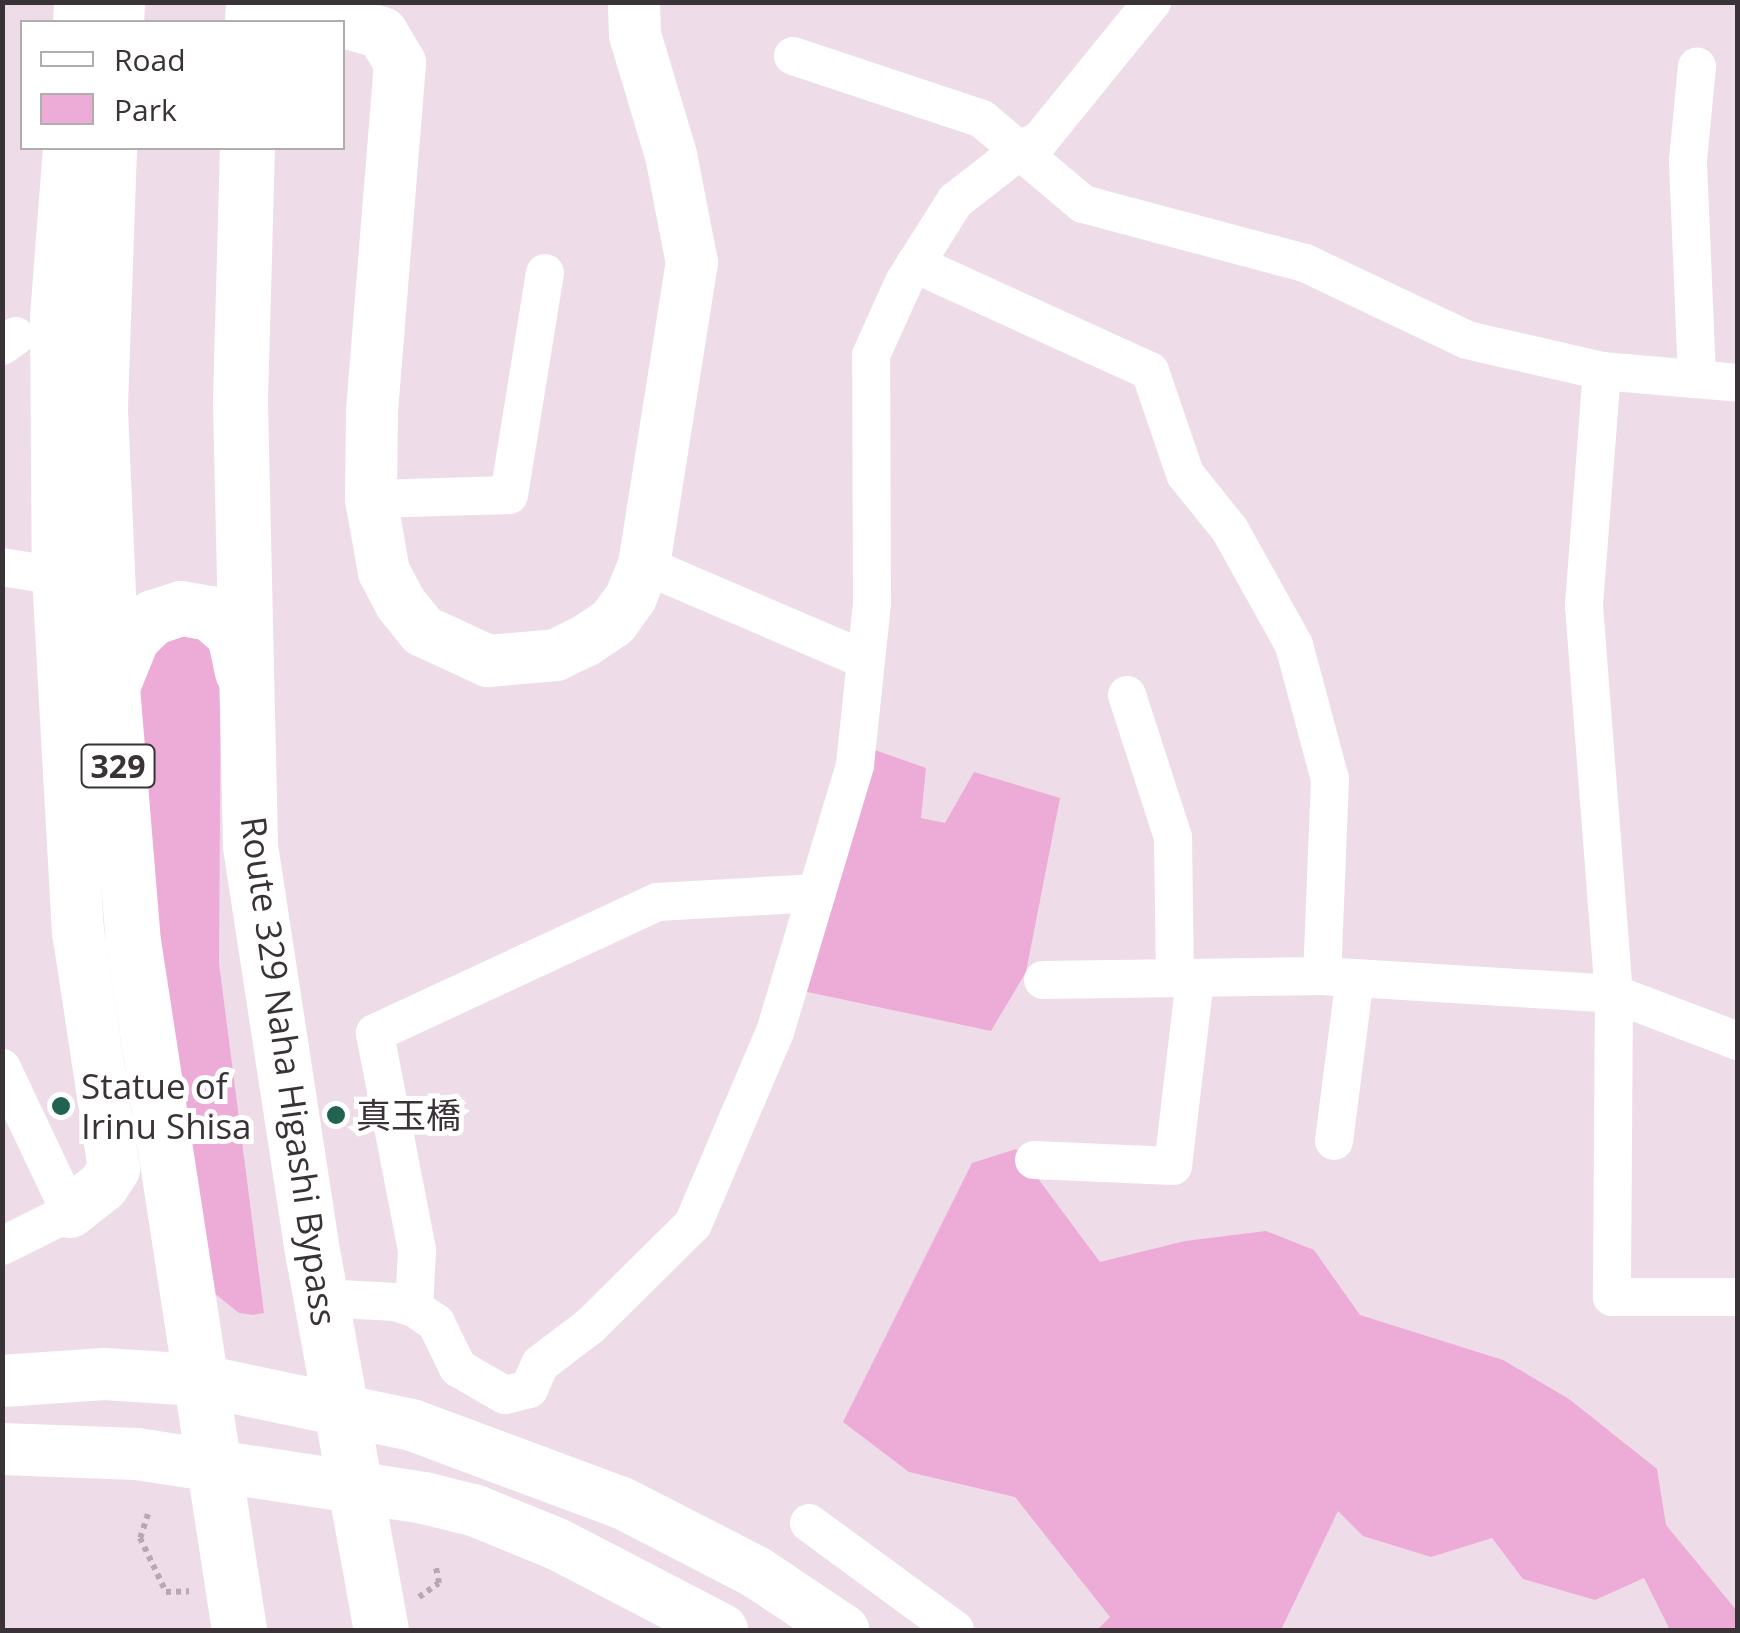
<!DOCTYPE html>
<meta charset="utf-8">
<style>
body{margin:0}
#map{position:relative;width:1740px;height:1633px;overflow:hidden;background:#eedde8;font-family:"Open Sans","Noto Sans JP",sans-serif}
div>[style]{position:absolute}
.green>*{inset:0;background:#edabd7}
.path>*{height:6px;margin-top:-3px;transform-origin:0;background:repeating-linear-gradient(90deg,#b7a9b1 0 5px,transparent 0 10px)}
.street>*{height:38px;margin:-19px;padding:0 19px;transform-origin:19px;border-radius:19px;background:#fff}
.secondary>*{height:52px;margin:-26px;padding:0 26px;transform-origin:26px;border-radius:26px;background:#fff}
.highway>*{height:55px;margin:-27.5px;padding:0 27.5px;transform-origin:27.5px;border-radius:27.5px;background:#fff}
.dots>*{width:28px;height:28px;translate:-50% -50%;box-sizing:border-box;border:5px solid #fff;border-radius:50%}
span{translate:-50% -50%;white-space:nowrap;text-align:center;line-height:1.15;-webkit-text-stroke:10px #fff;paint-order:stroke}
.shield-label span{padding:2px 8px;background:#fff;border:2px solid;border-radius:8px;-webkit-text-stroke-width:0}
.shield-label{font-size:32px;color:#393236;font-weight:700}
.street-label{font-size:35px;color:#393236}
.poi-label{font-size:35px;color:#393236}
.left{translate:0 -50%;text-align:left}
.frame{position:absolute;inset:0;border:5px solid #393236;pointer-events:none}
.legend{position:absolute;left:20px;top:20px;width:325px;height:130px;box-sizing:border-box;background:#fff;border:2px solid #b0adaf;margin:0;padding:12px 18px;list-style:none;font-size:30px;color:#393236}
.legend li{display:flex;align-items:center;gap:20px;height:50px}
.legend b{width:50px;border:2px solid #b0adaf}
</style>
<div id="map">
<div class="green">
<div style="clip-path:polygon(189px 626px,221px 652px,219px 963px,264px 1313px,253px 1315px,239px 1313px,213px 1292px,155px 969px,138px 662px,151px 635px)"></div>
<div style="clip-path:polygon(872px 749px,926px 768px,921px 818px,945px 823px,974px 772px,1060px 798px,1026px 972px,991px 1031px,803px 991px)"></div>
<div style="clip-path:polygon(1016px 1149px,1100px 1262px,1185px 1241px,1266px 1231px,1314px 1250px,1360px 1315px,1503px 1360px,1569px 1399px,1657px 1469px,1666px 1525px,1737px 1611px,1737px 1630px,1670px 1630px,1644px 1578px,1595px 1600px,1523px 1579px,1492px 1538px,1431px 1557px,1363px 1536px,1338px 1511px,1281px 1630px,1097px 1630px,1110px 1617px,1015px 1497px,909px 1472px,843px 1422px,972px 1163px)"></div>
</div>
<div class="path">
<div style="left:148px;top:1514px;width:25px;rotate:108deg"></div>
<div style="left:140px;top:1538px;width:60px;rotate:64.3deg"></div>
<div style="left:166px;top:1592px;width:23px;rotate:-2deg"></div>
<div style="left:419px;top:1597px;width:24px;rotate:-35deg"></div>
<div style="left:439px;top:1583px;width:16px;rotate:-101deg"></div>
</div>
<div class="street">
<div style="left:793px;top:56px;width:199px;rotate:18.4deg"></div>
<div style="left:982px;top:119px;width:132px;rotate:40.1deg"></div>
<div style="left:1083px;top:204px;width:230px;rotate:14.9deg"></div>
<div style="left:1305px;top:263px;width:179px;rotate:25.4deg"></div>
<div style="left:1467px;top:340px;width:139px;rotate:12.9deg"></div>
<div style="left:1602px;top:371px;width:137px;rotate:5deg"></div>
<div style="left:915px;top:264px;width:258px;rotate:24.5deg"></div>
<div style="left:1150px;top:371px;width:109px;rotate:71.2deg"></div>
<div style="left:1185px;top:474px;width:72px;rotate:51.2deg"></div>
<div style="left:1230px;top:530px;width:132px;rotate:60.9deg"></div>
<div style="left:1294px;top:645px;width:139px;rotate:75deg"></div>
<div style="left:1330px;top:779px;width:197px;rotate:92.3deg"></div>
<div style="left:2px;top:346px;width:17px;rotate:-36deg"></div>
<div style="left:1602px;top:371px;width:236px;rotate:94.4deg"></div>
<div style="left:1584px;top:606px;width:389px;rotate:85.6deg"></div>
<div style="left:1614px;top:994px;width:133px;rotate:20.8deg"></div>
<div style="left:1697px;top:377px;width:217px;rotate:-92.4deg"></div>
<div style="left:1688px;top:160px;width:94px;rotate:-84.5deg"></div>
<div style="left:371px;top:499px;width:138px;rotate:-1.7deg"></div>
<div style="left:509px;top:495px;width:225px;rotate:-80.8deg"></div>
<div style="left:644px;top:565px;width:241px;rotate:23.2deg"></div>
<div style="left:2px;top:567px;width:57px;rotate:9.1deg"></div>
<div style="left:1127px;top:695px;width:149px;rotate:72.1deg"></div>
<div style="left:1173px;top:837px;width:141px;rotate:89.2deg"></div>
<div style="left:1043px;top:980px;width:279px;rotate:-0.8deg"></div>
<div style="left:1322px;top:976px;width:293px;rotate:3.5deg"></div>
<div style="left:1614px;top:994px;width:303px;rotate:90.4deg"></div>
<div style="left:1612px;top:1297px;width:126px"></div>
<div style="left:2px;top:1068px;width:159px;rotate:64.7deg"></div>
<div style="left:70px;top:1212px;width:76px;rotate:153.4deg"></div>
<div style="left:1334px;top:1141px;width:164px;rotate:-82.7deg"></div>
<div style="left:1034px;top:1160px;width:139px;rotate:2.5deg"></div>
<div style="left:1173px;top:1166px;width:189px;rotate:-83.3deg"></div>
<div style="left:321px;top:1298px;width:74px;rotate:3.1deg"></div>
<div style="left:395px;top:1302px;width:20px;rotate:18deg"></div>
<div style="left:414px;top:1308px;width:27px;rotate:34deg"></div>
<div style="left:436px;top:1323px;width:50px;rotate:63.9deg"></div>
<div style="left:458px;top:1368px;width:54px;rotate:29.9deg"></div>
<div style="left:505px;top:1395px;width:25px;rotate:-14deg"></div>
<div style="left:529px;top:1389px;width:27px;rotate:-66deg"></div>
<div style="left:540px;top:1364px;width:63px;rotate:-37.2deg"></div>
<div style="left:590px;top:1326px;width:145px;rotate:-44.7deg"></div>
<div style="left:693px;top:1224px;width:209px;rotate:-66.9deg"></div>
<div style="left:775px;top:1032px;width:279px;rotate:-73.3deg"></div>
<div style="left:855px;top:765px;width:164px;rotate:-84deg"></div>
<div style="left:872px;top:602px;width:247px;rotate:-90.2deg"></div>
<div style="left:871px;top:355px;width:80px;rotate:-65.7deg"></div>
<div style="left:904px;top:282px;width:96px;rotate:-57.8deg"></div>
<div style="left:955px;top:201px;width:81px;rotate:-38deg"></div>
<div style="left:1019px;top:151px;width:24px;rotate:-28deg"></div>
<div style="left:1040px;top:140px;width:178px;rotate:-50.9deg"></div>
<div style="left:414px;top:1308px;width:58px;rotate:-87deg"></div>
<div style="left:417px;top:1250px;width:221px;rotate:-101deg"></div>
<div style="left:375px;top:1033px;width:311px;rotate:-24.9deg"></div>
<div style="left:657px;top:902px;width:160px;rotate:-3.2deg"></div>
<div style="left:809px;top:1523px;width:181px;rotate:36.2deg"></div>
</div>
<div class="secondary">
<div style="left:253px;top:4px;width:64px;rotate:9deg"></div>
<div style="left:316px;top:14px;width:69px;rotate:16.1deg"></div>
<div style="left:382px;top:33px;width:35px;rotate:59deg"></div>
<div style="left:400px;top:63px;width:351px;rotate:94.6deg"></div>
<div style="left:372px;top:413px;width:86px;rotate:90.7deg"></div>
<div style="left:371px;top:499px;width:74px;rotate:79.9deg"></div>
<div style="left:384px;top:572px;width:36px;rotate:62deg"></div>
<div style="left:401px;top:604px;width:35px;rotate:51deg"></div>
<div style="left:423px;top:631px;width:72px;rotate:24.8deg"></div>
<div style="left:488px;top:661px;width:68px;rotate:-5deg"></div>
<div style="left:556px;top:655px;width:32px;rotate:-26deg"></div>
<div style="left:585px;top:641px;width:34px;rotate:-34deg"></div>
<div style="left:613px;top:622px;width:31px;rotate:-54deg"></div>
<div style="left:631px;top:597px;width:35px;rotate:-68deg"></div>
<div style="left:644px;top:565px;width:306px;rotate:-81deg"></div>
<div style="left:692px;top:263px;width:110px;rotate:-101deg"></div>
<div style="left:671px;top:155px;width:125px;rotate:-106.7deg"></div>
<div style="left:635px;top:35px;width:33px;rotate:-92deg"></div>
<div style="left:79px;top:22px;width:20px;rotate:-87deg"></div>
<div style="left:69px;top:148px;width:169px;rotate:94.4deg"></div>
<div style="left:56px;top:317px;width:259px;rotate:89.6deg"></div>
<div style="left:58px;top:576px;width:356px;rotate:86.8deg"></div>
<div style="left:78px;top:931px;width:241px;rotate:81.4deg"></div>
<div style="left:114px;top:1169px;width:20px;rotate:123deg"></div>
<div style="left:103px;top:1186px;width:42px;rotate:141.8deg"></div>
<div style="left:2px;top:1381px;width:102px;rotate:-3.9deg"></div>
<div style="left:104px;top:1374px;width:94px;rotate:3.7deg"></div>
<div style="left:198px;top:1380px;width:219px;rotate:11.9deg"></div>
<div style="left:412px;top:1425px;width:224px;rotate:20.4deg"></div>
<div style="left:622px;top:1503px;width:151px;rotate:27.2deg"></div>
<div style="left:756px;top:1572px;width:105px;rotate:33.7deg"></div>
<div style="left:2px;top:1449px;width:135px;rotate:2.1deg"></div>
<div style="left:137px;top:1454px;width:290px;rotate:8.7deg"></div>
<div style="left:424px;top:1498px;width:54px;rotate:14deg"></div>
<div style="left:476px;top:1511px;width:87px;rotate:22.2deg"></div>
<div style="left:557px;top:1544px;width:186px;rotate:27.5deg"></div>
</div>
<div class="highway">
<div style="left:116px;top:22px;width:20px;rotate:-87deg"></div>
<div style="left:252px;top:22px;width:20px;rotate:-87deg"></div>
<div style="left:109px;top:148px;width:262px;rotate:92deg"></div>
<div style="left:100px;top:410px;width:277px;rotate:87.5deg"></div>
<div style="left:112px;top:687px;width:255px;rotate:85.3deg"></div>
<div style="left:133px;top:941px;width:697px;rotate:81.25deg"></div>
<div style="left:247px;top:148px;width:255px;rotate:91.6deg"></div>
<div style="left:240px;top:403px;width:443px;rotate:88.7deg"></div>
<div style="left:250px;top:846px;width:415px;rotate:81.3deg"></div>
<div style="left:313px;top:1256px;width:380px;rotate:79.7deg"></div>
<div style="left:113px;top:684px;width:51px;rotate:-68deg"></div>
<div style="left:132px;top:637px;width:29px;rotate:-44deg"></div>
<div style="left:153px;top:617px;width:29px;rotate:-18deg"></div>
<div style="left:181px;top:608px;width:29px;rotate:10deg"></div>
<div style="left:210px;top:613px;width:32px;rotate:41deg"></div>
<div style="left:234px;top:634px;width:38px;rotate:78deg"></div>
</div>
<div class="dots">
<div style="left:61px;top:1106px;background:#216251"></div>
<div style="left:336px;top:1115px;background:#216251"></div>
</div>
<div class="shield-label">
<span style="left:118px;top:766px">329</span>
</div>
<div class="street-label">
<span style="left:289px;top:1071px;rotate:82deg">Route 329 Naha Higashi Bypass</span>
</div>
<div class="poi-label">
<span class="left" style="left:81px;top:1106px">Statue of<br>Irinu Shisa</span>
<span class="left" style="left:356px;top:1115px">真玉橋</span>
</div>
<div class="frame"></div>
<ul class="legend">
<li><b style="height:12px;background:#fff"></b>Road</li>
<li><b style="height:28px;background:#edabd7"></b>Park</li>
</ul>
</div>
